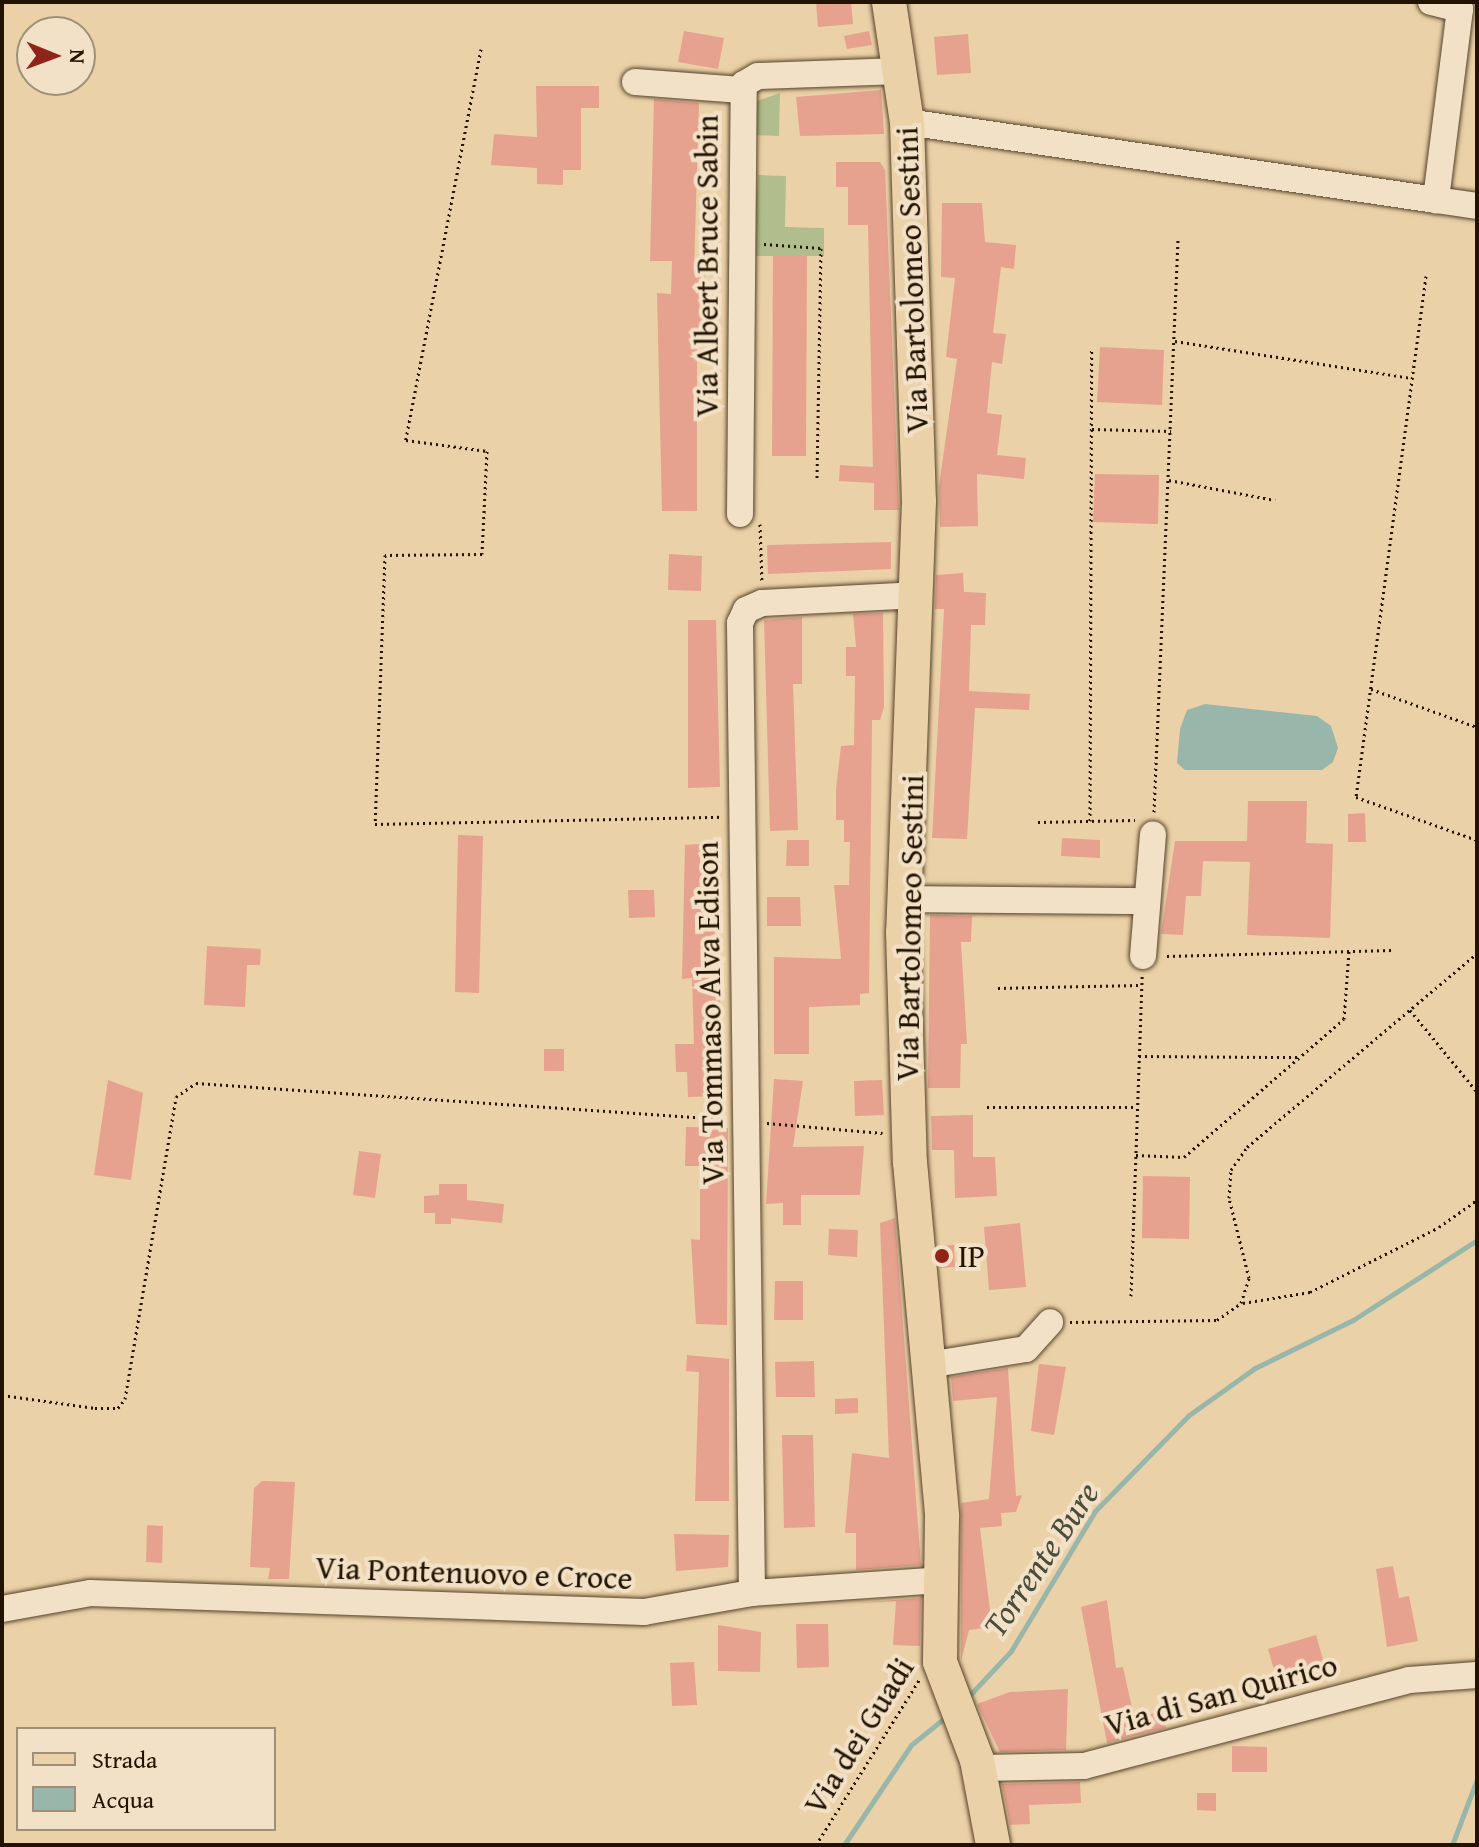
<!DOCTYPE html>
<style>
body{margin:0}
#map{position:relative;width:1479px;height:1847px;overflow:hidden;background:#ebd1a7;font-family:"Gentium Book Plus",serif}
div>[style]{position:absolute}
.green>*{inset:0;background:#b1bd8c}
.water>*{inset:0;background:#98b7aa}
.stream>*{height:5px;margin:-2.5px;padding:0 2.5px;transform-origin:2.5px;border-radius:2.5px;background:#98b7aa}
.building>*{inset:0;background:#e6a28e}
.path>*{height:3px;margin-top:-1.5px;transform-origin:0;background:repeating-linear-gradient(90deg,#211300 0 2px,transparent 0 6px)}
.roads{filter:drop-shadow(0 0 2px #54422a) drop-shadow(0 0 2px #54422a)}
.minor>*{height:26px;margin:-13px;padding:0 13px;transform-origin:13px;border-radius:13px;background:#f2e1c6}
.major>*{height:34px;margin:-17px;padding:0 17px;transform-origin:17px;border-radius:17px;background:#ebd1a7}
.dots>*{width:22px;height:22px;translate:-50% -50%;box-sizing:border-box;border:4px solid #f2e1c6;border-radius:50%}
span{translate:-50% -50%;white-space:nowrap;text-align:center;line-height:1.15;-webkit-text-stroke:8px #f2e1c6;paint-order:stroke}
.street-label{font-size:32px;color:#211300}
.poi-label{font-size:32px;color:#211300}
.left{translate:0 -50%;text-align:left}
.water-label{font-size:34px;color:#4b4c3c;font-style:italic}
.frame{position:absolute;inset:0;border:4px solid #211300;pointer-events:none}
.legend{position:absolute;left:16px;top:1727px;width:260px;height:104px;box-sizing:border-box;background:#f2e1c6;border:2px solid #9e8f77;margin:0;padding:10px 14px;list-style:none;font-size:24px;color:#211300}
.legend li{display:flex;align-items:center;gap:16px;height:40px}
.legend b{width:40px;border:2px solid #9e8f77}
.north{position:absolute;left:16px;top:16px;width:80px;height:80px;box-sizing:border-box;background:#f2e1c6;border:2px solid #9e8f77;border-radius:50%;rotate:91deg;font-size:22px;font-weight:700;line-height:32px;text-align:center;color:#211300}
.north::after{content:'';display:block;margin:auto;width:28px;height:36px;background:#8f2418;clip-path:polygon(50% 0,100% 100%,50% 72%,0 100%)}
</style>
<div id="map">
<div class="green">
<div style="clip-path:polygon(780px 93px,779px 136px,753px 135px,757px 101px)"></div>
<div style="clip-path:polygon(758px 175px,786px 176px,785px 227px,824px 228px,824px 256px,751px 256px)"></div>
</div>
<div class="water">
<div style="clip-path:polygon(1205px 704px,1317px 716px,1331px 726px,1338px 748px,1333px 762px,1322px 770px,1185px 770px,1177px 763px,1180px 729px,1187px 710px)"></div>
</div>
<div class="stream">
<div style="left:966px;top:1699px;width:66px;rotate:-46.8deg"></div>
<div style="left:1011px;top:1651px;width:163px;rotate:-59deg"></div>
<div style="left:1095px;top:1511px;width:134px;rotate:-45.6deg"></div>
<div style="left:1189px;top:1415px;width:81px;rotate:-35.5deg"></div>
<div style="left:1255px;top:1368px;width:109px;rotate:-26.1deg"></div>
<div style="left:1353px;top:1320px;width:148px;rotate:-32.8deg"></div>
<div style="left:844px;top:1845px;width:120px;rotate:-56.2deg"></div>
<div style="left:911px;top:1745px;width:46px;rotate:-38.9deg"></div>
<div style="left:1452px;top:1845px;width:71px;rotate:-69.3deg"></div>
</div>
<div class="building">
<div style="clip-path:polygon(816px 2px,851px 2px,853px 24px,818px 27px)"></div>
<div style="clip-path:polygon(684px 31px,724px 38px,718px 69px,678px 62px)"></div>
<div style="clip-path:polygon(869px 31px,872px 45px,847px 49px,844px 36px)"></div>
<div style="clip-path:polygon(968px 34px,971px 73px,937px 75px,934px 37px)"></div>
<div style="clip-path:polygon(536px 86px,599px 86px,599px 108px,581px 108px,581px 170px,563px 170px,563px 185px,537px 184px,537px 168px,491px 165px,494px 134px,537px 137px)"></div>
<div style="clip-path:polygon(881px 90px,884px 134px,800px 136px,796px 97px)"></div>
<div style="clip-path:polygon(654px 99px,699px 103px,694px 271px,705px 272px,703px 336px,697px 336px,697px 511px,662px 511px,657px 293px,671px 294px,672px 261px,650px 261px)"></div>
<div style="clip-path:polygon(836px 162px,880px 162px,885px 170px,899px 510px,874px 510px,874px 483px,839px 481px,840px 465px,873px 467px,868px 225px,848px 225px,848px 187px,836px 187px)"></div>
<div style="clip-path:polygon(942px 203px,982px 203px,985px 242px,1016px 245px,1014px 269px,1001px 267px,993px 333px,1006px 334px,1002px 364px,992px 362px,987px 413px,1002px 415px,997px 455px,1026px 458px,1024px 479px,977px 474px,978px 526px,940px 527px,939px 486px,957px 359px,946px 357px,955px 278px,941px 277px)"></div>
<div style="clip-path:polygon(773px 256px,807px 256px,806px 456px,772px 456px)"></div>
<div style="clip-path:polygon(1100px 347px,1164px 350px,1162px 405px,1097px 402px)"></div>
<div style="clip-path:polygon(1095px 474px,1159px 475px,1158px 524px,1093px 522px)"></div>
<div style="clip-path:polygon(891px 542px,891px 569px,768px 574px,767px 545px)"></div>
<div style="clip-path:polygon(669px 554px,702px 556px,701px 591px,668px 590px)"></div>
<div style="clip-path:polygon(963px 573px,964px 592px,986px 593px,985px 625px,971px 625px,969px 691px,1030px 694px,1029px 710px,975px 708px,967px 839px,932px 838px,944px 609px,935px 609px,936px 575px)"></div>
<div style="clip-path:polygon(883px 613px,884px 707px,880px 720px,872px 720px,869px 993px,860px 994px,860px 1005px,809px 1007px,809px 1054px,774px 1054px,774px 957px,841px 959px,834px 885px,849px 885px,850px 842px,844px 842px,844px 820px,836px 820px,836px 789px,841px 746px,854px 745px,855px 676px,846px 676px,846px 647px,856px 647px,853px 614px)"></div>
<div style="clip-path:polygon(802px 617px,802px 684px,793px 684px,798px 830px,770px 831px,764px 620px)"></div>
<div style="clip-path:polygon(688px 620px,716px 620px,720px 787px,688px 788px)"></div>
<div style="clip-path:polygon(1248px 801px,1307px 801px,1306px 843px,1333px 844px,1330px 938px,1247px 935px,1250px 862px,1203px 861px,1201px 896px,1186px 896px,1183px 935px,1161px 934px,1175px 841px,1247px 841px)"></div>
<div style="clip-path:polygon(1365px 813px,1366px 842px,1348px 842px,1348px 814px)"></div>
<div style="clip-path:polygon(458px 835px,483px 836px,479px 993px,455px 992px)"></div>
<div style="clip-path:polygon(1062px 838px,1100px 840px,1100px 858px,1061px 856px)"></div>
<div style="clip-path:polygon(787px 840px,809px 840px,809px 866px,786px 866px)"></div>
<div style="clip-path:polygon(715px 843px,723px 1096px,688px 1097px,687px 1072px,676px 1072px,675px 1044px,694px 1044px,692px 978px,682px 979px,685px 845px)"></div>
<div style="clip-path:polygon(628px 890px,654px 890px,655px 917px,629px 918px)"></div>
<div style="clip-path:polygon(767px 897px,800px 897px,801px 926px,767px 926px)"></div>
<div style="clip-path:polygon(930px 915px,972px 916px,971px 942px,961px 942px,967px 1044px,961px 1044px,960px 1088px,928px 1088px)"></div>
<div style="clip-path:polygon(207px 946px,261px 949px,260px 965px,247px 965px,245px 1007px,204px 1005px)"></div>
<div style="clip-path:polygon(544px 1049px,564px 1049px,564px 1071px,544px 1071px)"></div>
<div style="clip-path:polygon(774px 1079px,803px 1081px,793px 1147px,864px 1146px,860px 1195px,801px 1195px,801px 1225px,783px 1225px,783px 1203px,766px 1204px)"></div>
<div style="clip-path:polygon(108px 1080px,143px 1093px,131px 1180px,94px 1175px)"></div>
<div style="clip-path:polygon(882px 1080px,884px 1115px,855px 1116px,854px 1081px)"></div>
<div style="clip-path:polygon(973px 1115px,973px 1157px,995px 1157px,997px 1196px,955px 1198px,954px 1150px,932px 1150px,931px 1116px)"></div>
<div style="clip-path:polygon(686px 1127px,728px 1128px,727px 1325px,696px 1324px,691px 1239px,700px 1240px,700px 1166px,685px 1166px)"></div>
<div style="clip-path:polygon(359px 1151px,381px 1154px,375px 1198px,353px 1195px)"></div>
<div style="clip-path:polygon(1143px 1176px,1190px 1177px,1189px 1239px,1142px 1238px)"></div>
<div style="clip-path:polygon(439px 1184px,467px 1184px,467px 1200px,504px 1204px,502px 1223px,451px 1218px,451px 1224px,435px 1224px,435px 1213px,424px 1213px,424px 1196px,439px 1195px)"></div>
<div style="clip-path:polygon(895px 1218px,921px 1565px,856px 1570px,856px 1533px,845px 1533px,852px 1453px,889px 1458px,880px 1223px)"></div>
<div style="clip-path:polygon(1020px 1223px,1026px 1287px,989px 1290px,984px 1227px)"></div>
<div style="clip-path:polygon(829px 1229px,858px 1230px,857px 1257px,828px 1255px)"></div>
<div style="clip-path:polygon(954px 1245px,955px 1267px,940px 1268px,938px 1246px)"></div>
<div style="clip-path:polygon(775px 1281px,803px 1281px,803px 1320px,774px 1320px)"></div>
<div style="clip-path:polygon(687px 1355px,729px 1359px,729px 1501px,695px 1501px,699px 1372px,686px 1371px)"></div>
<div style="clip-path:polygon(814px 1361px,815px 1397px,776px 1397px,775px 1362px)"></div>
<div style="clip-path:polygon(1039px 1364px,1066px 1367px,1054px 1435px,1031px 1431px)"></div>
<div style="clip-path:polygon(1008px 1368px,1016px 1496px,1022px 1495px,1016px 1512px,1001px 1513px,1002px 1526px,980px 1528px,992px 1627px,969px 1630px,961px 1661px,961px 1503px,989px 1499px,997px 1397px,953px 1401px,951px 1377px)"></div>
<div style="clip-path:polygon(858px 1398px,858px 1413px,835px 1414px,835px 1399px)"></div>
<div style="clip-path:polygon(782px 1435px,813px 1435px,815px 1527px,784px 1528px)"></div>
<div style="clip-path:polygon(262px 1481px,295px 1482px,289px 1579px,268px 1579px,270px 1568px,250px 1567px,254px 1488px)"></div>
<div style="clip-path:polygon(147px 1525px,163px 1526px,162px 1563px,146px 1562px)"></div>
<div style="clip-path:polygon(674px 1534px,729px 1535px,728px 1567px,676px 1571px)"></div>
<div style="clip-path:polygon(1393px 1566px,1399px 1598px,1409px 1596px,1418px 1641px,1387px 1647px,1376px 1569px)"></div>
<div style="clip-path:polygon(921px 1598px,920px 1646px,893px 1645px,896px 1601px,857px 1603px)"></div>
<div style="clip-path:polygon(1107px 1600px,1116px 1668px,1123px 1667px,1134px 1717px,1162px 1712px,1166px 1728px,1107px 1743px,1081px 1607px)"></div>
<div style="clip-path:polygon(796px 1624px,828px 1624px,829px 1667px,797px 1668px)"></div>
<div style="clip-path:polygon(718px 1625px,761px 1632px,760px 1672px,718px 1671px)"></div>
<div style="clip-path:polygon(1316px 1635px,1326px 1670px,1278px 1684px,1268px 1649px)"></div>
<div style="clip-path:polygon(694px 1662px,697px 1705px,672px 1706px,670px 1663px)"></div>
<div style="clip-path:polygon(1068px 1689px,1066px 1750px,1000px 1752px,977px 1704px,1010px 1692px)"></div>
<div style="clip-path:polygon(1232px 1746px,1267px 1747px,1267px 1772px,1232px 1772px)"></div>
<div style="clip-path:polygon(1080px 1782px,1081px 1803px,1029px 1805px,1030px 1824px,1010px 1825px,1002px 1784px)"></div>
<div style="clip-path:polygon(1197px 1793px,1216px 1793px,1216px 1811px,1197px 1810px)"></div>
</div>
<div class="path">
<div style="left:481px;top:49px;width:398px;rotate:100.9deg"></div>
<div style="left:406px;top:440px;width:82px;rotate:7.7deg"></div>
<div style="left:487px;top:451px;width:103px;rotate:92.8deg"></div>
<div style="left:482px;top:554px;width:97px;rotate:179.4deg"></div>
<div style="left:385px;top:555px;width:269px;rotate:92.1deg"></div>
<div style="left:375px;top:824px;width:347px;rotate:-1.2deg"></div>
<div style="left:764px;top:244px;width:57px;rotate:4deg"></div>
<div style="left:821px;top:248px;width:233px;rotate:91deg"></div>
<div style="left:1426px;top:276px;width:526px;rotate:97.65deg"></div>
<div style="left:1356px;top:797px;width:128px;rotate:19.6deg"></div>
<div style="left:1175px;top:341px;width:240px;rotate:8.9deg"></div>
<div style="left:1092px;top:429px;width:79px;rotate:1.5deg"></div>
<div style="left:1169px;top:480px;width:108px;rotate:10.7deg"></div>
<div style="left:760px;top:524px;width:59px;rotate:88.1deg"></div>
<div style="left:1371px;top:689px;width:113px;rotate:19.7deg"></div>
<div style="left:1154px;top:812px;width:573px;rotate:-87.6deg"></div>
<div style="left:1090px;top:821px;width:472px;rotate:-89.8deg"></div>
<div style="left:1038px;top:822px;width:97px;rotate:-1.2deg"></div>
<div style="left:1167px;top:956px;width:225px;rotate:-1.5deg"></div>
<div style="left:998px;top:988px;width:143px;rotate:-1.2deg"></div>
<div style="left:1410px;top:1010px;width:106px;rotate:50.7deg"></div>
<div style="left:1139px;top:1056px;width:160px;rotate:0.4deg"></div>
<div style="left:987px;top:1107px;width:150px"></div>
<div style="left:767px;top:1123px;width:116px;rotate:4.9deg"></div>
<div style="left:1136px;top:1155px;width:48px;rotate:2.4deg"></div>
<div style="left:1184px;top:1157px;width:211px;rotate:-40.8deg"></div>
<div style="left:1344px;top:1019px;width:68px;rotate:-85.8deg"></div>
<div style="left:1131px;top:1296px;width:320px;rotate:-88deg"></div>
<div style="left:1243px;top:1303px;width:68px;rotate:-9.3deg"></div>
<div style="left:1310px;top:1292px;width:144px;rotate:-26.7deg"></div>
<div style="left:1439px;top:1227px;width:47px;rotate:-35.4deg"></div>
<div style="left:1070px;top:1322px;width:147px;rotate:-0.8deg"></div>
<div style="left:1217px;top:1320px;width:29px;rotate:-35deg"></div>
<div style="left:1241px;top:1303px;width:26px;rotate:-72deg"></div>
<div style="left:1249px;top:1278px;width:82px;rotate:-104deg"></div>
<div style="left:1229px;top:1198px;width:28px;rotate:-86deg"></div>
<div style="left:1231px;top:1170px;width:28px;rotate:-55deg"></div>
<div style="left:1247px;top:1147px;width:301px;rotate:-40.1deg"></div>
<div style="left:2px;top:1395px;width:94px;rotate:8deg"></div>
<div style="left:95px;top:1408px;width:23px"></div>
<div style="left:118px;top:1408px;width:11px;rotate:-52deg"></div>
<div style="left:125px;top:1399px;width:306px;rotate:-80.4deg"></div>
<div style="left:176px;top:1097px;width:24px;rotate:-35deg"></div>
<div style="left:196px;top:1083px;width:528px;rotate:3.91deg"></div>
<div style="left:816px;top:1845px;width:195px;rotate:-58deg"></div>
</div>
<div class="roads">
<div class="minor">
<div style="left:1431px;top:2px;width:30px;rotate:14deg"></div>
<div style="left:1460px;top:9px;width:193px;rotate:97.2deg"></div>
<div style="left:1436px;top:200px;width:41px;rotate:8.3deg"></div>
<div style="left:635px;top:82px;width:107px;rotate:4.3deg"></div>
<div style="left:907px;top:122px;width:535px;rotate:8.39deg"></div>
<div style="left:740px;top:514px;width:430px;rotate:-89.5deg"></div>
<div style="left:744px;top:84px;width:16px;rotate:-30deg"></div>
<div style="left:758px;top:76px;width:144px;rotate:-2deg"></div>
<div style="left:904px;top:899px;width:241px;rotate:0.5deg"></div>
<div style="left:1143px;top:956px;width:122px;rotate:-85.3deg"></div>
<div style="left:928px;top:1365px;width:99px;rotate:-9.3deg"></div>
<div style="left:1026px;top:1349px;width:36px;rotate:-48deg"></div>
<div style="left:752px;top:1593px;width:970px;rotate:-90.71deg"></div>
<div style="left:740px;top:623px;width:14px;rotate:-65deg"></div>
<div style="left:746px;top:610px;width:17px;rotate:-24deg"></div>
<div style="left:762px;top:603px;width:157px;rotate:-2.9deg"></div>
<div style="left:2px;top:1609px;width:89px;rotate:-10.3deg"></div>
<div style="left:90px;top:1593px;width:554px;rotate:1.96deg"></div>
<div style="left:644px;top:1612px;width:110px;rotate:-10deg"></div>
<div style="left:752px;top:1593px;width:191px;rotate:-3.9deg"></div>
<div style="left:980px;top:1768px;width:104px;rotate:-1.1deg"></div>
<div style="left:1084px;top:1766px;width:336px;rotate:-14.8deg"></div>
<div style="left:1409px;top:1680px;width:68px;rotate:-4.2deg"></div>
</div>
<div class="major">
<div style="left:889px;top:2px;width:121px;rotate:81.5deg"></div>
<div style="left:907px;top:122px;width:379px;rotate:88.2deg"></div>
<div style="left:919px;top:501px;width:431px;rotate:92.1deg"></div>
<div style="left:903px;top:932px;width:230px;rotate:88.3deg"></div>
<div style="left:910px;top:1162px;width:356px;rotate:84.8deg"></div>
<div style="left:942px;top:1517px;width:145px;rotate:90.8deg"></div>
<div style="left:940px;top:1662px;width:105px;rotate:69.3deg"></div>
<div style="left:977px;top:1760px;width:86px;rotate:79.3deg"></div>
</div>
</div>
<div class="dots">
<div style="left:942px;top:1256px;background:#8f2418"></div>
</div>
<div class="street-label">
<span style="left:707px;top:266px;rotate:-90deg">Via Albert Bruce Sabin</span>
<span style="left:912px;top:280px;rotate:-92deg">Via Bartolomeo Sestini</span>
<span style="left:910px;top:928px;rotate:-89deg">Via Bartolomeo Sestini</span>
<span style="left:710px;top:1013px;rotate:-91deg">Via Tommaso Alva Edison</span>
<span style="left:474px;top:1573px;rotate:2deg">Via Pontenuovo e Croce</span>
<span style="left:1221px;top:1695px;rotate:-15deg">Via di San Quirico</span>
<span style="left:859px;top:1736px;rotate:-58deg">Via dei Guadi</span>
</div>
<div class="poi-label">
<span class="left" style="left:958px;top:1256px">IP</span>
</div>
<div class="water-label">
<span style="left:1040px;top:1559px;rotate:-56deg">Torrente Bure</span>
</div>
<div class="frame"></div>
<ul class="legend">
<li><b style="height:10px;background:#ebd1a7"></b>Strada</li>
<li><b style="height:22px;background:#98b7aa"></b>Acqua</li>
</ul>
<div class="north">N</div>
</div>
